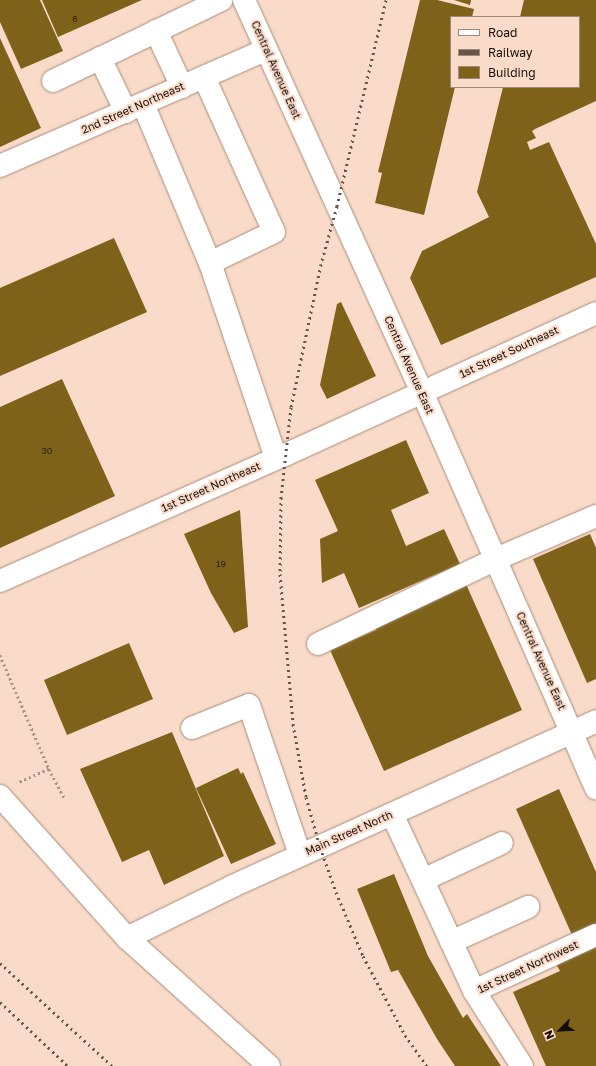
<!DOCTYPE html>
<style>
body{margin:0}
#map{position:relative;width:596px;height:1066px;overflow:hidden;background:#fadbc9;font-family:"Golos Text",sans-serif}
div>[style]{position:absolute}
.building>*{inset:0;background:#7f621a}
.path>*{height:2.5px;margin-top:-1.25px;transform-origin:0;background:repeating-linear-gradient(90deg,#a99284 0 2px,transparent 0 5px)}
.roads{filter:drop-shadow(0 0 1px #a78c7b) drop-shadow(0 0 1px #a78c7b)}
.minor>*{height:22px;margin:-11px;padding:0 11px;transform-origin:11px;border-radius:11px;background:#fff}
.rail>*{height:3px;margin-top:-1.5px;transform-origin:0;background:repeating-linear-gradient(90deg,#65554a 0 2px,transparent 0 6px)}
span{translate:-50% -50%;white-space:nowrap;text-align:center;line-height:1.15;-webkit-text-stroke:4px #fadbc9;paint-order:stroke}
.number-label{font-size:9px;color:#30220c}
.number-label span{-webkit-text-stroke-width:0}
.street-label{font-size:11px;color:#160d07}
.legend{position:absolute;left:450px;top:16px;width:130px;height:72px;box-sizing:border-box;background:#fadbc9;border:1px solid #9f897b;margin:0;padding:5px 7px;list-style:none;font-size:12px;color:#160d07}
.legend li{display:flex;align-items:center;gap:8px;height:20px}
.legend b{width:20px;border:1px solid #9f897b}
.north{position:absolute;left:540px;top:1010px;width:40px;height:40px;-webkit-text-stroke:3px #fadbc9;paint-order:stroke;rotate:246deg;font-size:11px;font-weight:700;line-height:16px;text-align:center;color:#160d07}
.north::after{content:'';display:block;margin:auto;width:14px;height:18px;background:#160d07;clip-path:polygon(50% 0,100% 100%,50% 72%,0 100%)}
</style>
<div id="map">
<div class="building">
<div style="clip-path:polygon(0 0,40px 0,63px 51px,21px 69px,0 22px)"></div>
<div style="clip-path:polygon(42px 0,142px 0,58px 37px)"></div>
<div style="clip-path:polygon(420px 0,437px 0,474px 9px,472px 17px,451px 17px,451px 87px,455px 87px,424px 215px,375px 203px,382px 173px,378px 172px)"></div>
<div style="clip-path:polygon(454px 0,471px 0,470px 5px)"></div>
<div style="clip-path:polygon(524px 0,596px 0,596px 101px,535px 129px,532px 131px,536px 138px,527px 142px,530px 150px,549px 142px,596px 244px,596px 277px,441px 345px,410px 278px,422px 251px,489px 217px,477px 192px,503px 87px,579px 87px,579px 17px,520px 17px)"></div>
<div style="clip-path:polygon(0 38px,41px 128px,0 147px)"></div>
<div style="clip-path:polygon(114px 238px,147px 312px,0 376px,0 288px)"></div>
<div style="clip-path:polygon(341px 302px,376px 376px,327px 399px,320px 385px,337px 304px)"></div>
<div style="clip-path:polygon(62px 379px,115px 496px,0 548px,0 407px)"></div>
<div style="clip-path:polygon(406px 440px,429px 493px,391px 510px,406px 546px,444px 529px,460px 564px,359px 608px,344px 573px,322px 583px,320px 539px,338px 531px,315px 480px)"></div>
<div style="clip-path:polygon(240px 510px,248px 627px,234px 633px,211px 593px,184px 534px)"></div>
<div style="clip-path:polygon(590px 534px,596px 548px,596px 679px,587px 683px,533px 559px)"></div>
<div style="clip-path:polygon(466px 584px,522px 710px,384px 771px,330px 650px,376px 630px,374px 625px)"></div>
<div style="clip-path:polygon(129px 643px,153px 699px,67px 735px,44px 680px)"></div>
<div style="clip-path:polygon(172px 732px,224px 856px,164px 885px,149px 850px,122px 862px,80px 769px)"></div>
<div style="clip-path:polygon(238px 768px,241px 774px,243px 772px,276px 844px,231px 864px,196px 788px)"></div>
<div style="clip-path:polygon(559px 789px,596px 872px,596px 924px,572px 935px,516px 809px)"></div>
<div style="clip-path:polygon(394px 874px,428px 956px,463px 1018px,467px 1014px,501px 1066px,455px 1066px,437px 1039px,398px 970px,391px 972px,357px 889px)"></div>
<div style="clip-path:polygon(596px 944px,596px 1066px,546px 1066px,513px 992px,560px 971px,555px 962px)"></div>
</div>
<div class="path">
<div style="left:0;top:655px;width:124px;rotate:66.7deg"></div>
<div style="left:49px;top:769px;width:35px;rotate:156deg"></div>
<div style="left:49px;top:769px;width:34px;rotate:62deg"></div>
</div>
<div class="roads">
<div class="minor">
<div style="left:244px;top:0;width:431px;rotate:65.6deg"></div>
<div style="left:422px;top:392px;width:433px;rotate:66.3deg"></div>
<div style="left:156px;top:31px;width:62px;rotate:65.1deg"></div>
<div style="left:100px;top:58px;width:60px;rotate:64.3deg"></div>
<div style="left:204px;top:77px;width:170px;rotate:65.7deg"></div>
<div style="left:274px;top:232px;width:71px;rotate:154.2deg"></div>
<div style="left:53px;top:81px;width:187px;rotate:-25.7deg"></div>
<div style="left:143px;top:104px;width:173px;rotate:67.2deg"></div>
<div style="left:210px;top:263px;width:206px;rotate:71.3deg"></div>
<div style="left:0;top:166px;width:290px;rotate:-23.6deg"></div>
<div style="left:0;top:581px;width:312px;rotate:-23.9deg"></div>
<div style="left:285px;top:455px;width:342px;rotate:-24.5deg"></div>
<div style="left:318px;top:644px;width:197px;rotate:-25.5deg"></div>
<div style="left:496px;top:559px;width:109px;rotate:-23.3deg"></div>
<div style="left:192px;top:728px;width:61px;rotate:-22deg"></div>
<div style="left:249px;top:705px;width:158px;rotate:71.2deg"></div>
<div style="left:0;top:796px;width:191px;rotate:48.2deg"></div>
<div style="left:127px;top:938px;width:191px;rotate:42deg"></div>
<div style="left:392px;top:814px;width:195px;rotate:65.1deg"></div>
<div style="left:423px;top:880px;width:87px;rotate:-25.1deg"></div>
<div style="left:127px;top:938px;width:118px;rotate:-26.1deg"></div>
<div style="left:233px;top:886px;width:399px;rotate:-24.4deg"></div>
<div style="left:451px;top:942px;width:85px;rotate:-24.4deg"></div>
<div style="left:522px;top:1066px;width:89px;rotate:-122.6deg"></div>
<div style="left:474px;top:991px;width:134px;rotate:-24.7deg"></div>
</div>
</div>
<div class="rail">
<div style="left:386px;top:0;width:212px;rotate:103.4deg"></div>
<div style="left:337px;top:206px;width:60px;rotate:105.4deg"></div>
<div style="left:321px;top:264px;width:146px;rotate:101.8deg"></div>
<div style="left:291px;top:407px;width:91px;rotate:96.3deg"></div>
<div style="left:281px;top:497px;width:77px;rotate:90.7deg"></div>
<div style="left:280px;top:574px;width:151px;rotate:85deg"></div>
<div style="left:293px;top:724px;width:74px;rotate:79.9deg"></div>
<div style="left:306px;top:797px;width:52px;rotate:74.4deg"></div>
<div style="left:320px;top:847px;width:48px;rotate:70.4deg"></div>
<div style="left:336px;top:892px;width:69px;rotate:67.1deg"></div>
<div style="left:363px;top:956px;width:89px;rotate:62deg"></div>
<div style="left:405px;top:1035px;width:38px;rotate:55deg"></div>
<div style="left:0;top:963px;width:152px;rotate:42.6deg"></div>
<div style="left:0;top:1002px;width:93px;rotate:43.3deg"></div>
</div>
<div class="number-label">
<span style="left:75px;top:19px">6</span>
<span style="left:47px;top:451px">30</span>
<span style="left:221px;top:564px">19</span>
</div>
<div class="street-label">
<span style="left:276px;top:70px;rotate:66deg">Central Avenue East</span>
<span style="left:133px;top:108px;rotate:-24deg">2nd Street Northeast</span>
<span style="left:509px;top:352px;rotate:-25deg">1st Street Southeast</span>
<span style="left:409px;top:365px;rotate:66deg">Central Avenue East</span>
<span style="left:211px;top:487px;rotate:-24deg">1st Street Northeast</span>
<span style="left:541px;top:661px;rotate:66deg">Central Avenue East</span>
<span style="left:349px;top:833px;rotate:-24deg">Main Street North</span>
<span style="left:528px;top:967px;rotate:-25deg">1st Street Northwest</span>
</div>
<ul class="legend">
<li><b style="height:5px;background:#fff"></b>Road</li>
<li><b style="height:5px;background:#65554a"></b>Railway</li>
<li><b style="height:11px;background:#7f621a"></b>Building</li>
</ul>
<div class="north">N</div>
</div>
